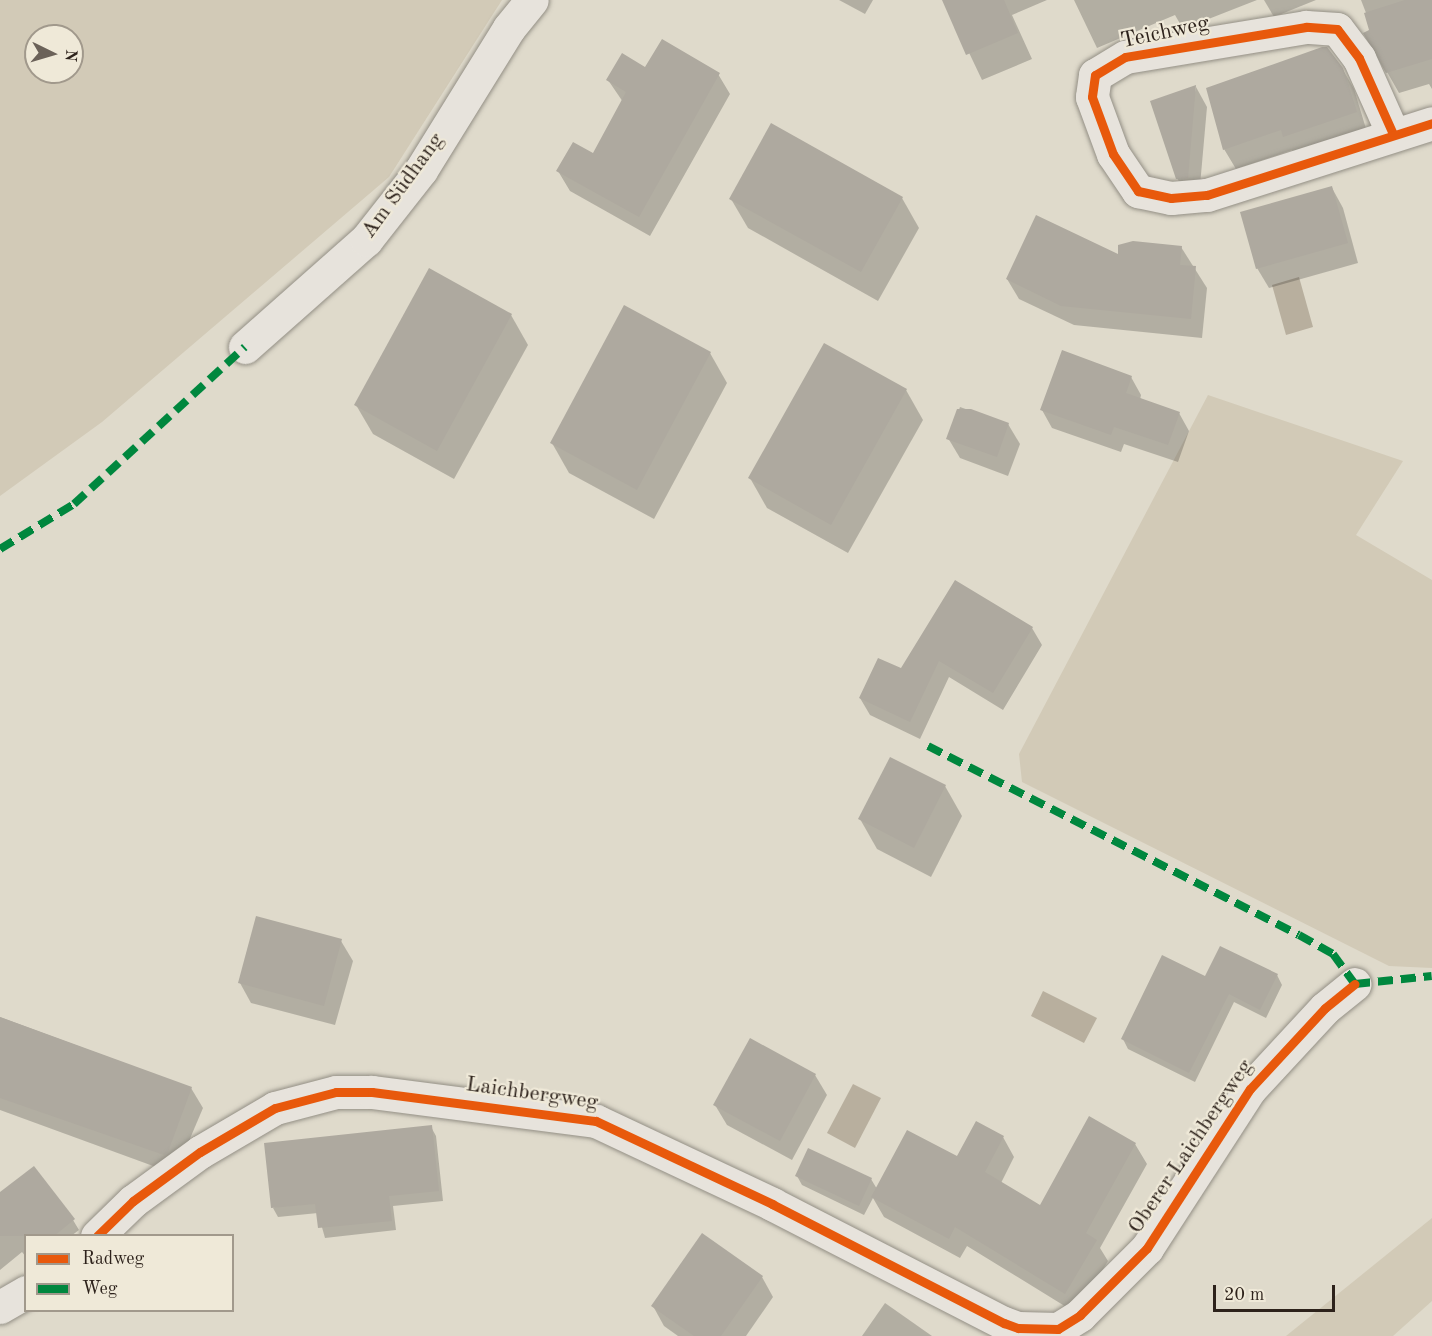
<!DOCTYPE html>
<meta charset="utf-8">
<style>
body{margin:0}
#map{position:relative;width:1432px;height:1336px;overflow:hidden;background:#dfdacb;font-family:"Old Standard TT",serif}
div>[style]{position:absolute}
.green>*{inset:0;background:#d2cab7}
.water>*{inset:0;background:#b8af9e}
.shadow>*{inset:0;background:#0003}
.building>*{inset:0;background:#aea99f}
.roads{filter:drop-shadow(0 0 2px #938f85) drop-shadow(0 0 2px #938f85)}
.minor>*{height:33px;margin:-16.5px;padding:0 16.5px;transform-origin:16.5px;border-radius:16.5px;background:#e7e3dc}
.quiet>*{height:8px;margin-top:-4px;transform-origin:0;background:repeating-linear-gradient(90deg,#00873e 0 15px,transparent 0 23px)}
.cycleway>*{height:9px;margin:-4.5px;padding:0 4.5px;transform-origin:4.5px;border-radius:4.5px;background:#e8590c}
span{translate:-50% -50%;white-space:nowrap;text-align:center;line-height:1.15;-webkit-text-stroke:4.5px #efe9d8;paint-order:stroke}
.street-label{font-size:22px;color:#2d221b}
.legend{position:absolute;left:24px;top:1234px;width:210px;height:78px;box-sizing:border-box;background:#efe9d8;border:2px solid #a1998c;margin:0;padding:8px 10px;list-style:none;font-size:18px;color:#2d221b}
.legend li{display:flex;align-items:center;gap:12px;height:30px}
.legend b{width:30px;border:2px solid #a1998c}
.north{position:absolute;left:24px;top:24px;width:60px;height:60px;box-sizing:border-box;background:#efe9d8;border:2px solid #a1998c;border-radius:50%;rotate:95deg;font-size:16px;font-weight:700;line-height:24px;text-align:center;color:#2d221b}
.north::after{content:'';display:block;margin:auto;width:21px;height:27px;background:#6b6259;clip-path:polygon(50% 0,100% 100%,50% 72%,0 100%)}
.scale{position:absolute;left:1213px;top:1285px;width:122px;height:27px;box-sizing:border-box;border:3px solid #2d221b;border-top:0;padding-left:8px;font-size:18px;line-height:21px;white-space:nowrap;color:#2d221b;-webkit-text-stroke:4px #efe9d8;paint-order:stroke}
</style>
<div id="map">
<div class="green">
<div style="clip-path:polygon(evenodd,0 0,502px 0,389px 177px,102px 422px,0 496px,0 0,36px 36px,72px 36px,72px 72px,36px 72px,36px 36px)"></div>
<div style="clip-path:polygon(1208px 395px,1403px 461px,1356px 535px,1432px 580px,1432px 968px,1389px 966px,1022px 782px,1019px 754px)"></div>
<div style="clip-path:polygon(1432px 1218px,1432px 1301px,1393px 1336px,1286px 1336px)"></div>
</div>
<div class="water">
<div style="clip-path:polygon(1299px 277px,1313px 327px,1286px 335px,1272px 285px)"></div>
<div style="clip-path:polygon(1043px 991px,1097px 1018px,1084px 1043px,1031px 1016px)"></div>
<div style="clip-path:polygon(853px 1084px,881px 1098px,855px 1148px,827px 1133px)"></div>
</div>
<div class="shadow">
<div style="clip-path:polygon(839px 0,873px 0,865px 14px)"></div>
<div style="clip-path:polygon(944px 0,1047px 0,1012px 15px,1032px 59px,982px 80px)"></div>
<div style="clip-path:polygon(1074px 0,1257px 0,1183px 29px,1175px 15px,1097px 48px)"></div>
<div style="clip-path:polygon(1264px 0,1316px 0,1274px 17px)"></div>
<div style="clip-path:polygon(1361px 0,1432px 0,1432px 89px,1429px 84px,1399px 93px,1365px 33px,1373px 31px)"></div>
<div style="clip-path:polygon(1342px 68px,1354px 89px,1367px 132px,1296px 156px,1292px 150px,1236px 169px,1224px 149px)"></div>
<div style="clip-path:polygon(645px 69px,718px 74px,730px 94px,650px 236px,570px 191px,558px 171px,593px 155px,623px 102px,608px 80px)"></div>
<div style="clip-path:polygon(1196px 87px,1207px 107px,1199px 197px,1189px 198px,1177px 178px)"></div>
<div style="clip-path:polygon(1332px 188px,1343px 208px,1358px 263px,1269px 288px,1257px 268px)"></div>
<div style="clip-path:polygon(902px 198px,919px 228px,878px 301px,748px 228px,731px 199px)"></div>
<div style="clip-path:polygon(1181px 247px,1207px 288px,1202px 338px,1074px 325px,1019px 299px,1007px 279px)"></div>
<div style="clip-path:polygon(511px 315px,528px 345px,454px 479px,373px 434px,356px 405px)"></div>
<div style="clip-path:polygon(710px 353px,727px 383px,654px 519px,569px 473px,552px 443px)"></div>
<div style="clip-path:polygon(1131px 377px,1141px 395px,1140px 400px,1179px 413px,1189px 431px,1178px 462px,1124px 444px,1121px 452px,1052px 428px,1042px 410px)"></div>
<div style="clip-path:polygon(906px 390px,923px 420px,848px 553px,767px 508px,750px 478px)"></div>
<div style="clip-path:polygon(960px 407px,1008px 424px,1020px 444px,1008px 476px,960px 458px,948px 438px)"></div>
<div style="clip-path:polygon(1032px 628px,1042px 645px,1003px 710px,949px 677px,920px 739px,870px 715px,860px 698px,902px 670px)"></div>
<div style="clip-path:polygon(945px 786px,962px 816px,931px 877px,877px 849px,860px 819px)"></div>
<div style="clip-path:polygon(341px 941px,353px 961px,335px 1025px,251px 1003px,240px 983px)"></div>
<div style="clip-path:polygon(1277px 975px,1282px 985px,1266px 1018px,1234px 1002px,1195px 1082px,1128px 1049px,1123px 1039px,1206px 978px)"></div>
<div style="clip-path:polygon(0 1017px,191px 1088px,203px 1108px,175px 1174px,0 1110px)"></div>
<div style="clip-path:polygon(815px 1075px,827px 1095px,792px 1160px,727px 1125px,715px 1105px)"></div>
<div style="clip-path:polygon(431px 1127px,436px 1136px,443px 1201px,393px 1206px,396px 1230px,325px 1238px,318px 1213px,278px 1217px,273px 1208px)"></div>
<div style="clip-path:polygon(1003px 1137px,1014px 1157px,1001px 1183px,1041px 1208px,1135px 1144px,1147px 1164px,1100px 1248px,1108px 1261px,1076px 1313px,967px 1246px,960px 1258px,884px 1217px,873px 1198px,864px 1215px,802px 1185px,797px 1176px,871px 1179px,877px 1189px)"></div>
<div style="clip-path:polygon(0 1194px,73px 1220px,79px 1230px,71px 1236px,26px 1236px,26px 1257px,22px 1252px,0 1270px)"></div>
<div style="clip-path:polygon(762px 1277px,773px 1297px,746px 1336px,678px 1336px,664px 1326px,653px 1306px)"></div>
<div style="clip-path:polygon(885px 1303px,932px 1336px,862px 1336px)"></div>
</div>
<div class="building">
<div style="clip-path:polygon(942px 0,1004px 0,1018px 33px,966px 55px)"></div>
<div style="clip-path:polygon(1405px 0,1432px 0,1432px 59px,1386px 73px,1363px 33px,1369px 30px,1364px 13px)"></div>
<div style="clip-path:polygon(662px 39px,720px 73px,639px 217px,556px 171px,573px 142px,593px 153px,626px 92px,606px 80px,622px 53px,645px 67px)"></div>
<div style="clip-path:polygon(1322px 47px,1327px 47px,1343px 68px,1357px 112px,1283px 137px,1281px 130px,1223px 150px,1206px 88px)"></div>
<div style="clip-path:polygon(1196px 85px,1188px 178px,1176px 179px,1150px 101px)"></div>
<div style="clip-path:polygon(771px 123px,903px 197px,861px 272px,729px 199px)"></div>
<div style="clip-path:polygon(1332px 186px,1348px 243px,1256px 269px,1240px 212px)"></div>
<div style="clip-path:polygon(1036px 215px,1118px 254px,1118px 245px,1133px 241px,1182px 246px,1180px 265px,1196px 266px,1191px 319px,1061px 306px,1006px 279px)"></div>
<div style="clip-path:polygon(429px 268px,512px 314px,437px 451px,354px 405px)"></div>
<div style="clip-path:polygon(624px 305px,711px 352px,637px 490px,550px 443px)"></div>
<div style="clip-path:polygon(824px 343px,907px 389px,831px 525px,748px 478px)"></div>
<div style="clip-path:polygon(1062px 350px,1132px 376px,1126px 393px,1180px 412px,1168px 445px,1114px 427px,1111px 435px,1040px 410px)"></div>
<div style="clip-path:polygon(957px 409px,971px 409px,1009px 423px,997px 457px,946px 439px)"></div>
<div style="clip-path:polygon(955px 580px,1033px 627px,993px 693px,939px 661px,910px 722px,859px 698px,878px 658px,901px 668px)"></div>
<div style="clip-path:polygon(890px 757px,946px 785px,914px 848px,858px 819px)"></div>
<div style="clip-path:polygon(256px 916px,342px 939px,324px 1006px,238px 983px)"></div>
<div style="clip-path:polygon(1220px 946px,1278px 974px,1260px 1010px,1229px 994px,1189px 1073px,1121px 1039px,1162px 955px,1205px 976px)"></div>
<div style="clip-path:polygon(0 1017px,192px 1087px,168px 1152px,164px 1155px,0 1098px)"></div>
<div style="clip-path:polygon(750px 1038px,816px 1074px,780px 1141px,713px 1105px)"></div>
<div style="clip-path:polygon(1089px 1116px,1136px 1143px,1086px 1233px,1097px 1240px,1065px 1294px,955px 1227px,949px 1239px,871px 1197px,907px 1130px,957px 1156px,976px 1121px,1004px 1136px,985px 1172px,1040px 1205px)"></div>
<div style="clip-path:polygon(432px 1125px,439px 1191px,389px 1196px,392px 1221px,318px 1228px,315px 1204px,271px 1208px,264px 1143px)"></div>
<div style="clip-path:polygon(808px 1148px,872px 1178px,859px 1206px,795px 1176px)"></div>
<div style="clip-path:polygon(34px 1166px,75px 1219px,54px 1236px,0 1236px,0 1192px)"></div>
<div style="clip-path:polygon(702px 1233px,763px 1276px,721px 1336px,694px 1336px,651px 1306px)"></div>
</div>
<div class="roads">
<div class="minor">
<div style="left:1393px;top:134px;width:83px;rotate:-114.1deg"></div>
<div style="left:1359px;top:58px;width:36px;rotate:-127deg"></div>
<div style="left:1337px;top:29px;width:31px;rotate:-176deg"></div>
<div style="left:1306px;top:27px;width:183px;rotate:170.6deg"></div>
<div style="left:1125px;top:57px;width:35px;rotate:149deg"></div>
<div style="left:1095px;top:75px;width:22px;rotate:98deg"></div>
<div style="left:1092px;top:97px;width:61px;rotate:69.8deg"></div>
<div style="left:1113px;top:154px;width:45px;rotate:56deg"></div>
<div style="left:1138px;top:191px;width:34px;rotate:12deg"></div>
<div style="left:1171px;top:198px;width:36px;rotate:-5deg"></div>
<div style="left:1207px;top:195px;width:236px;rotate:-17.7deg"></div>
<div style="left:245px;top:347px;width:162px;rotate:-41.5deg"></div>
<div style="left:366px;top:240px;width:89px;rotate:-51.8deg"></div>
<div style="left:421px;top:170px;width:167px;rotate:-58.2deg"></div>
<div style="left:509px;top:28px;width:36px;rotate:-51deg"></div>
<div style="left:97px;top:1236px;width:50px;rotate:-44.2deg"></div>
<div style="left:133px;top:1201px;width:83px;rotate:-36.2deg"></div>
<div style="left:200px;top:1152px;width:87px;rotate:-30.4deg"></div>
<div style="left:275px;top:1108px;width:63px;rotate:-14.7deg"></div>
<div style="left:336px;top:1092px;width:36px"></div>
<div style="left:372px;top:1092px;width:226px;rotate:7.4deg"></div>
<div style="left:596px;top:1121px;width:195px;rotate:25.2deg"></div>
<div style="left:772px;top:1204px;width:261px;rotate:27.2deg"></div>
<div style="left:1004px;top:1323px;width:15px;rotate:20deg"></div>
<div style="left:1018px;top:1328px;width:40px;rotate:1.4deg"></div>
<div style="left:1058px;top:1329px;width:26px;rotate:-32deg"></div>
<div style="left:1080px;top:1315px;width:95px;rotate:-45deg"></div>
<div style="left:1147px;top:1248px;width:189px;rotate:-57.1deg"></div>
<div style="left:1250px;top:1089px;width:110px;rotate:-47.2deg"></div>
<div style="left:1325px;top:1008px;width:38px;rotate:-39deg"></div>
<div style="left:0;top:1307px;width:30px;rotate:-30deg"></div>
</div>
</div>
<div class="quiet">
<div style="left:0;top:549px;width:87px;rotate:-31.3deg"></div>
<div style="left:74px;top:504px;width:232px;rotate:-42.6deg"></div>
<div style="left:928px;top:746px;width:416px;rotate:27deg"></div>
<div style="left:1299px;top:935px;width:39px;rotate:29deg"></div>
<div style="left:1333px;top:954px;width:37px;rotate:54deg"></div>
<div style="left:1355px;top:984px;width:77px;rotate:-5.9deg"></div>
</div>
<div class="cycleway">
<div style="left:1393px;top:134px;width:83px;rotate:-114.1deg"></div>
<div style="left:1359px;top:58px;width:36px;rotate:-127deg"></div>
<div style="left:1337px;top:29px;width:31px;rotate:-176deg"></div>
<div style="left:1306px;top:27px;width:183px;rotate:170.6deg"></div>
<div style="left:1125px;top:57px;width:35px;rotate:149deg"></div>
<div style="left:1095px;top:75px;width:22px;rotate:98deg"></div>
<div style="left:1092px;top:97px;width:61px;rotate:69.8deg"></div>
<div style="left:1113px;top:154px;width:45px;rotate:56deg"></div>
<div style="left:1138px;top:191px;width:34px;rotate:12deg"></div>
<div style="left:1171px;top:198px;width:36px;rotate:-5deg"></div>
<div style="left:1207px;top:195px;width:236px;rotate:-17.7deg"></div>
<div style="left:97px;top:1236px;width:50px;rotate:-44.2deg"></div>
<div style="left:133px;top:1201px;width:83px;rotate:-36.2deg"></div>
<div style="left:200px;top:1152px;width:87px;rotate:-30.4deg"></div>
<div style="left:275px;top:1108px;width:63px;rotate:-14.7deg"></div>
<div style="left:336px;top:1092px;width:36px"></div>
<div style="left:372px;top:1092px;width:226px;rotate:7.4deg"></div>
<div style="left:596px;top:1121px;width:195px;rotate:25.2deg"></div>
<div style="left:772px;top:1204px;width:261px;rotate:27.2deg"></div>
<div style="left:1004px;top:1323px;width:15px;rotate:20deg"></div>
<div style="left:1018px;top:1328px;width:40px;rotate:1.4deg"></div>
<div style="left:1058px;top:1329px;width:26px;rotate:-32deg"></div>
<div style="left:1080px;top:1315px;width:95px;rotate:-45deg"></div>
<div style="left:1147px;top:1248px;width:189px;rotate:-57.1deg"></div>
<div style="left:1250px;top:1089px;width:110px;rotate:-47.2deg"></div>
<div style="left:1325px;top:1008px;width:38px;rotate:-39deg"></div>
</div>
<div class="street-label">
<span style="left:1165px;top:33px;rotate:-12deg">Teichweg</span>
<span style="left:403px;top:186px;rotate:-54deg">Am Südhang</span>
<span style="left:532px;top:1094px;rotate:8deg">Laichbergweg</span>
<span style="left:1191px;top:1147px;rotate:-56deg">Oberer Laichbergweg</span>
</div>
<ul class="legend">
<li><b style="height:8px;background:#e8590c"></b>Radweg</li>
<li><b style="height:8px;background:#00873e"></b>Weg</li>
</ul>
<div class="north">N</div>
<div class="scale">20 m</div>
</div>
